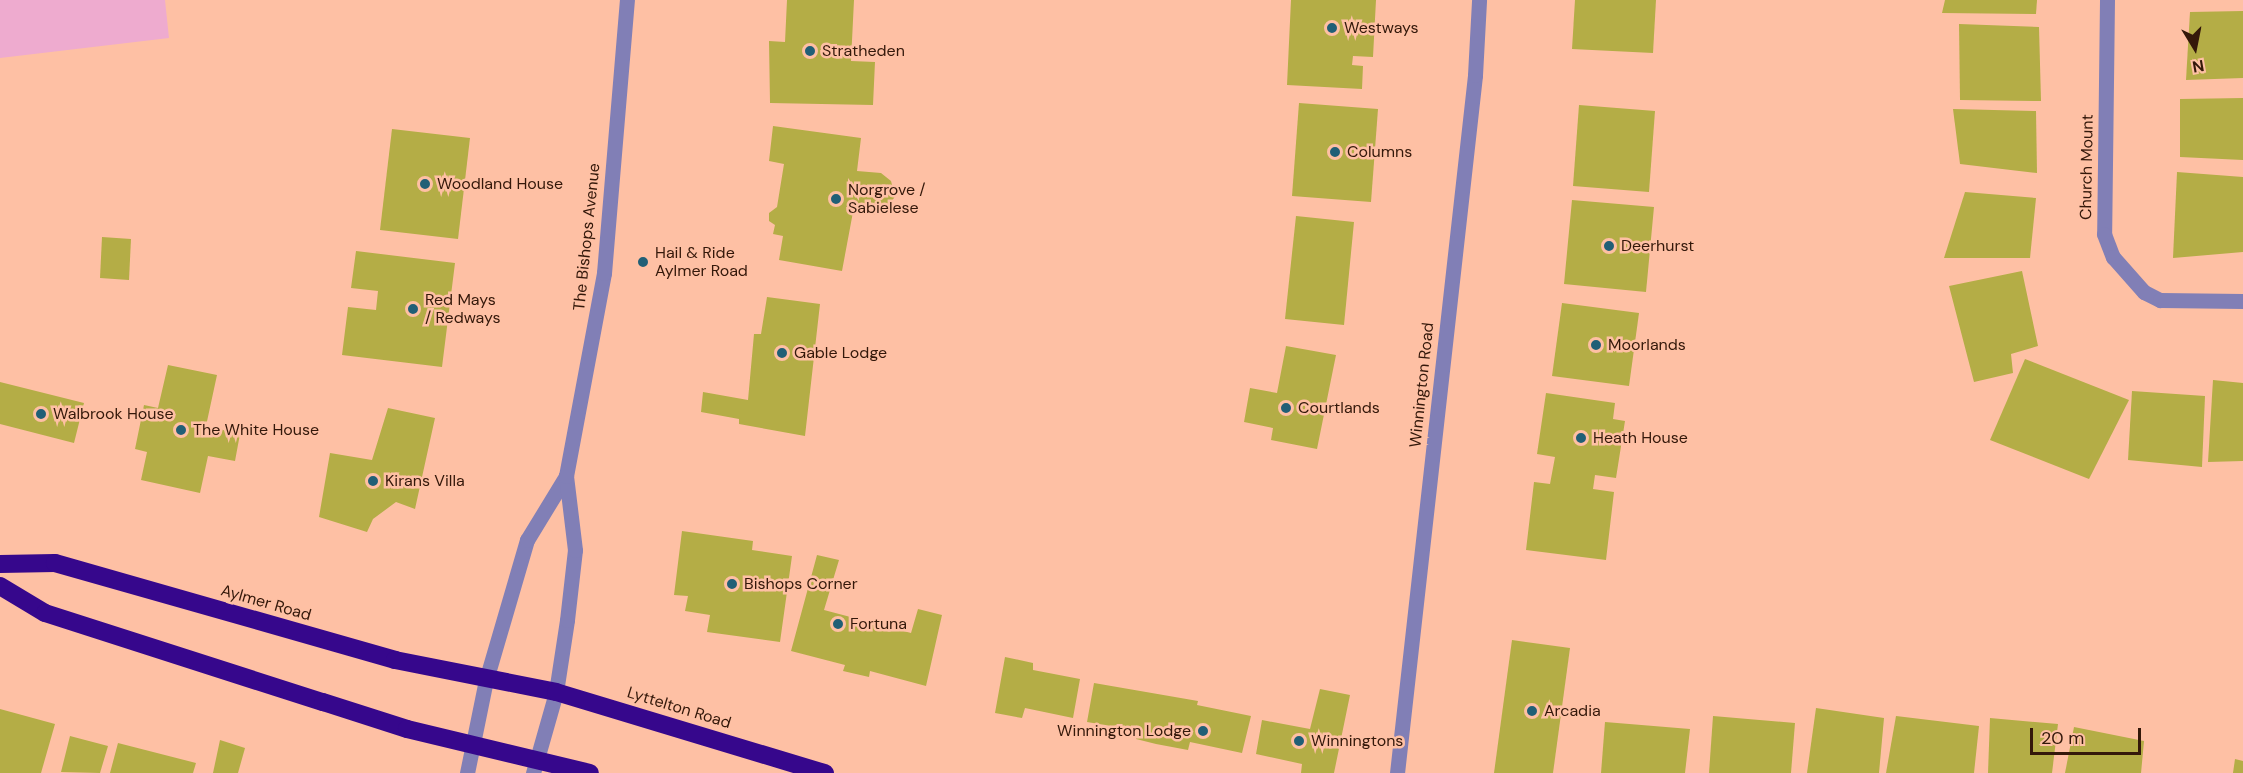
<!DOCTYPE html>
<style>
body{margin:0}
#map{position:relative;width:2243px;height:773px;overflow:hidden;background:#fec0a4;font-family:"DM Sans",sans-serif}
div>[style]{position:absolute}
.green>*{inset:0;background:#eeabcf}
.building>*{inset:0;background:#b4ad46}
.minor>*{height:15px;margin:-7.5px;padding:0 7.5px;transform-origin:7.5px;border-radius:7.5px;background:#817fb6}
.highway>*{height:18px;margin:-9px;padding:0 9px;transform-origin:9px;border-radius:9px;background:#36078c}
.dots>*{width:16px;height:16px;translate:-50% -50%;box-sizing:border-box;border:3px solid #fec0a4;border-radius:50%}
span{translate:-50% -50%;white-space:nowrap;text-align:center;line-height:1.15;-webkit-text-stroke:5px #fec0a4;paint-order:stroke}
.poi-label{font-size:16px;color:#34180a}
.left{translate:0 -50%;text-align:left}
.right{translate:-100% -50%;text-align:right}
.street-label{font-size:16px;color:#34180a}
.north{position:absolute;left:2165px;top:18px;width:60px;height:60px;-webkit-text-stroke:4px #fec0a4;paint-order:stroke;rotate:170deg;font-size:16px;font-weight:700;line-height:24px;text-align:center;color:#34180a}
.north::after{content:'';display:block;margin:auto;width:21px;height:27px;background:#34180a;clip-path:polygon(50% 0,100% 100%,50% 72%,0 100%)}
.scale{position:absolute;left:2030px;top:728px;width:111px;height:27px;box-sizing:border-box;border:3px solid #34180a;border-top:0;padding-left:8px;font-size:18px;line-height:21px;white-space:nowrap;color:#34180a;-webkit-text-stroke:4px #fec0a4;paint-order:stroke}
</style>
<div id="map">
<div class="green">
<div style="clip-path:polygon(0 0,165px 0,169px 38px,0 58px)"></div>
</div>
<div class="building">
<div style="clip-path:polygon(787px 0,854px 0,851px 61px,875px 62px,873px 105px,770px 103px,769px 41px,785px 42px)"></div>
<div style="clip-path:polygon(1291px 0,1376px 0,1373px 57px,1353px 56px,1352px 65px,1363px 66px,1362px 89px,1287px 85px)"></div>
<div style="clip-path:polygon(1575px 0,1656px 0,1653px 53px,1572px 49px)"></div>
<div style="clip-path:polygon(1945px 0,2037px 0,2036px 14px,1942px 13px)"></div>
<div style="clip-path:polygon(2243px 11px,2243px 78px,2186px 80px,2190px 12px)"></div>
<div style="clip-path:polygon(1959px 24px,2039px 27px,2041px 101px,1960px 100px)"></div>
<div style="clip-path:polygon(2243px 98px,2243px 160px,2180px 157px,2180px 99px)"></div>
<div style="clip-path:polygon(1299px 103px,1378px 109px,1371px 202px,1292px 196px)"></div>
<div style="clip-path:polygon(1579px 105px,1655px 111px,1649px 192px,1573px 186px)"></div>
<div style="clip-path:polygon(1953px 109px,2036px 111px,2037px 173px,1960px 164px)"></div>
<div style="clip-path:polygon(773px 126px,861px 138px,857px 171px,881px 173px,891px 181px,895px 196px,886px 212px,877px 215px,853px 212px,842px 271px,779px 260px,783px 236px,773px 234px,775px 225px,769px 221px,769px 213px,777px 207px,784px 164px,769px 161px)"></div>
<div style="clip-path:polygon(392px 129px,470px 138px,458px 239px,380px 230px)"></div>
<div style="clip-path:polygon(2177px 172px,2243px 177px,2243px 252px,2173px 258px)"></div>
<div style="clip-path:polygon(1965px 192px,2036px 198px,2030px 258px,1944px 258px)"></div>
<div style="clip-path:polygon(1572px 200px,1654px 207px,1646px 292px,1564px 284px)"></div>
<div style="clip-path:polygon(1296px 216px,1354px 222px,1344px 325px,1285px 319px)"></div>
<div style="clip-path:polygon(102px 237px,131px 239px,129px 280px,100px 278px)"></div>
<div style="clip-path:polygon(356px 251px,455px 263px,442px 367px,342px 355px,348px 307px,376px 310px,378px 291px,351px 288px)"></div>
<div style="clip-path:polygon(2022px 271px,2038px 346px,2011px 354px,2013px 373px,1974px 382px,1949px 286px)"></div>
<div style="clip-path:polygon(767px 297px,820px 304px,805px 436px,739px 424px,739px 419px,701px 412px,703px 392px,748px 400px,754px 334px,761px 334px)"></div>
<div style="clip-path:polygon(1562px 303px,1639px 313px,1629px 386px,1552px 376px)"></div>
<div style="clip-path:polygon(1286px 346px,1336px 355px,1317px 449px,1271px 440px,1273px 428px,1244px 422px,1250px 388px,1277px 393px)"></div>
<div style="clip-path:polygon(2025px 359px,2129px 400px,2089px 479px,1990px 440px)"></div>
<div style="clip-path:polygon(168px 365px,217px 375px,206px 426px,240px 434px,235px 461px,208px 456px,200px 493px,141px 480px,147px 452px,135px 449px,144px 405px,158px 408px)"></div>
<div style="clip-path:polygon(2213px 380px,2243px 383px,2243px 461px,2208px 462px)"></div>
<div style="clip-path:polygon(0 382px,84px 403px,74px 443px,0 424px)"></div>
<div style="clip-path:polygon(2132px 391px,2205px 396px,2202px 467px,2128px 460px)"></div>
<div style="clip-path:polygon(1546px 393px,1615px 403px,1613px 419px,1625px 421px,1616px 478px,1595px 475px,1593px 489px,1614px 492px,1606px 560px,1526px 550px,1534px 482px,1550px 484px,1555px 457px,1537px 454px)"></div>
<div style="clip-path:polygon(388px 408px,435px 418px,415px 509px,396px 502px,373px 519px,367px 532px,319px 517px,330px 453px,372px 460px)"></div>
<div style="clip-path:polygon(682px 531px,753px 541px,752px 550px,792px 556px,780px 642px,707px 632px,710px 615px,685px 611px,688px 596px,674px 595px)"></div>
<div style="clip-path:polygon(817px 555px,839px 560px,824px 610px,911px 633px,918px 609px,942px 615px,926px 686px,870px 671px,869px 677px,843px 671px,845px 665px,791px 651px)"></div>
<div style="clip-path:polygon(1512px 640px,1570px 648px,1553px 773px,1494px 773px)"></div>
<div style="clip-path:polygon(1005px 657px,1033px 663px,1033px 670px,1080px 679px,1073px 718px,1025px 708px,1022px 718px,995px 713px)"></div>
<div style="clip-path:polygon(1094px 683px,1198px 701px,1197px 705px,1251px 716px,1242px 753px,1190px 742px,1188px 750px,1156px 744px,1136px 739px,1136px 730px,1087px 722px)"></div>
<div style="clip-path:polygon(1320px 689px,1350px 695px,1334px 773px,1301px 773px,1302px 764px,1256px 754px,1262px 720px,1310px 729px)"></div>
<div style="clip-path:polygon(1816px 708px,1884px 718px,1879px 773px,1807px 773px)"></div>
<div style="clip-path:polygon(0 709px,55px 724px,41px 773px,0 773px)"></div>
<div style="clip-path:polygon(1713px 716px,1795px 723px,1791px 773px,1709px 773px)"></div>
<div style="clip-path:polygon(1896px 716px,1979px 726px,1974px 773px,1886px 773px)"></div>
<div style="clip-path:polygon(1990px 718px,2058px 724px,2052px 773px,1988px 773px)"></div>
<div style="clip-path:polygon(1605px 722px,1690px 729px,1685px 773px,1601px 773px)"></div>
<div style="clip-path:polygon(2074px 727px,2144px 741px,2141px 773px,2065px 773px)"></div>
<div style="clip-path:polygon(70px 736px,108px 746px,100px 773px,61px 772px)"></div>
<div style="clip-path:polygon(220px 740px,245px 748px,238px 773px,213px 773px)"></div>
<div style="clip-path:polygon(118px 743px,196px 763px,193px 773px,110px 773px)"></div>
<div style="clip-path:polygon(2235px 759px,2243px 761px,2243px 773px,2233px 773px)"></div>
</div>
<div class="minor">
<div style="left:2107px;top:0;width:234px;rotate:90.7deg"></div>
<div style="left:2104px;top:234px;width:25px;rotate:69deg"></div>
<div style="left:2113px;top:257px;width:47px;rotate:48.5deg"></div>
<div style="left:2144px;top:292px;width:18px;rotate:27deg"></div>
<div style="left:2160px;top:300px;width:83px;rotate:0.7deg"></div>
<div style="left:467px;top:773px;width:95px;rotate:-78.5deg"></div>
<div style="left:486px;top:680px;width:146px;rotate:-73.7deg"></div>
<div style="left:527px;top:540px;width:75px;rotate:-58.6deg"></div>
<div style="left:533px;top:773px;width:84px;rotate:-74.1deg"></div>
<div style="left:556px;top:692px;width:73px;rotate:-81.3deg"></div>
<div style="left:567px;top:620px;width:70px;rotate:-83.5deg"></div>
<div style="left:575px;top:550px;width:75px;rotate:-96.9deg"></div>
<div style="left:566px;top:476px;width:207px;rotate:-79.4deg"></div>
<div style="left:604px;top:273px;width:274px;rotate:-85.2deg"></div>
<div style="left:1397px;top:773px;width:702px;rotate:-83.62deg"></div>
<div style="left:1475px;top:75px;width:75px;rotate:-86.9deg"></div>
</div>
<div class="highway">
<div style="left:0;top:564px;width:55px;rotate:-1deg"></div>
<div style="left:55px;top:563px;width:354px;rotate:15.9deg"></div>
<div style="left:395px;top:660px;width:164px;rotate:11.2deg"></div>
<div style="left:556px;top:692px;width:281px;rotate:16.8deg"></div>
<div style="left:0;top:586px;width:52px;rotate:31deg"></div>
<div style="left:45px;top:613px;width:292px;rotate:17.8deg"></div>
<div style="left:323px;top:702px;width:88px;rotate:17.8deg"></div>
<div style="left:407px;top:729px;width:188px;rotate:13.5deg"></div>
</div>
<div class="dots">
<div style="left:1332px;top:28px;background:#215f76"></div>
<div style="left:810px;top:51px;background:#215f76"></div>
<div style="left:1335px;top:152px;background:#215f76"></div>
<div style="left:425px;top:184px;background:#215f76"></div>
<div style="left:836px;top:199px;background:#215f76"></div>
<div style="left:1609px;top:246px;background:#215f76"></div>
<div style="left:643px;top:262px;background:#215f76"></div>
<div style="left:413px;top:309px;background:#215f76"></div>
<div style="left:1596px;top:345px;background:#215f76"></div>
<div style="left:782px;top:353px;background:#215f76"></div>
<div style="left:1286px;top:408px;background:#215f76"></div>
<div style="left:41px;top:414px;background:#215f76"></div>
<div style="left:181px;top:430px;background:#215f76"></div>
<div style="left:1581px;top:438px;background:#215f76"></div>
<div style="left:373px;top:481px;background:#215f76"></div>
<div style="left:732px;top:584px;background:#215f76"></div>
<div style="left:838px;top:624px;background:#215f76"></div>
<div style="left:1532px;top:711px;background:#215f76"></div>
<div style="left:1203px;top:731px;background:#215f76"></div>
<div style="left:1299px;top:741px;background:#215f76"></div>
</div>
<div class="poi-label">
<span class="left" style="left:1344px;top:28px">Westways</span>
<span class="left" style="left:822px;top:51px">Stratheden</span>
<span class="left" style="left:1347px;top:152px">Columns</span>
<span class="left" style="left:437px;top:184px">Woodland House</span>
<span class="left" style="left:848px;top:199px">Norgrove /<br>Sabielese</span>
<span class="left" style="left:1621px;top:246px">Deerhurst</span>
<span class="left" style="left:655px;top:262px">Hail &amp; Ride<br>Aylmer Road</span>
<span class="left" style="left:425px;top:309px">Red Mays<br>/ Redways</span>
<span class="left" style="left:1608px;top:345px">Moorlands</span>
<span class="left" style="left:794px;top:353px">Gable Lodge</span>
<span class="left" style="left:1298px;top:408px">Courtlands</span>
<span class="left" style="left:53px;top:414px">Walbrook House</span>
<span class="left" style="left:193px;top:430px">The White House</span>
<span class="left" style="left:1593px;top:438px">Heath House</span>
<span class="left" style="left:385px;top:481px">Kirans Villa</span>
<span class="left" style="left:744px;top:584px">Bishops Corner</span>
<span class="left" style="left:850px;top:624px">Fortuna</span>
<span class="left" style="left:1544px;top:711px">Arcadia</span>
<span class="right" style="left:1191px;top:731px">Winnington Lodge</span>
<span class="left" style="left:1311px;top:741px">Winningtons</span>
</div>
<div class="street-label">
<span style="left:2087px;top:167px;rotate:-89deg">Church Mount</span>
<span style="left:587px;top:237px;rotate:-84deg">The Bishops Avenue</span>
<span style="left:1422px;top:385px;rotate:-84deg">Winnington Road</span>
<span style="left:266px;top:603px;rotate:16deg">Aylmer Road</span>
<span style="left:679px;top:708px;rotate:17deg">Lyttelton Road</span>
</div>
<div class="north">N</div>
<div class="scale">20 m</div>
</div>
